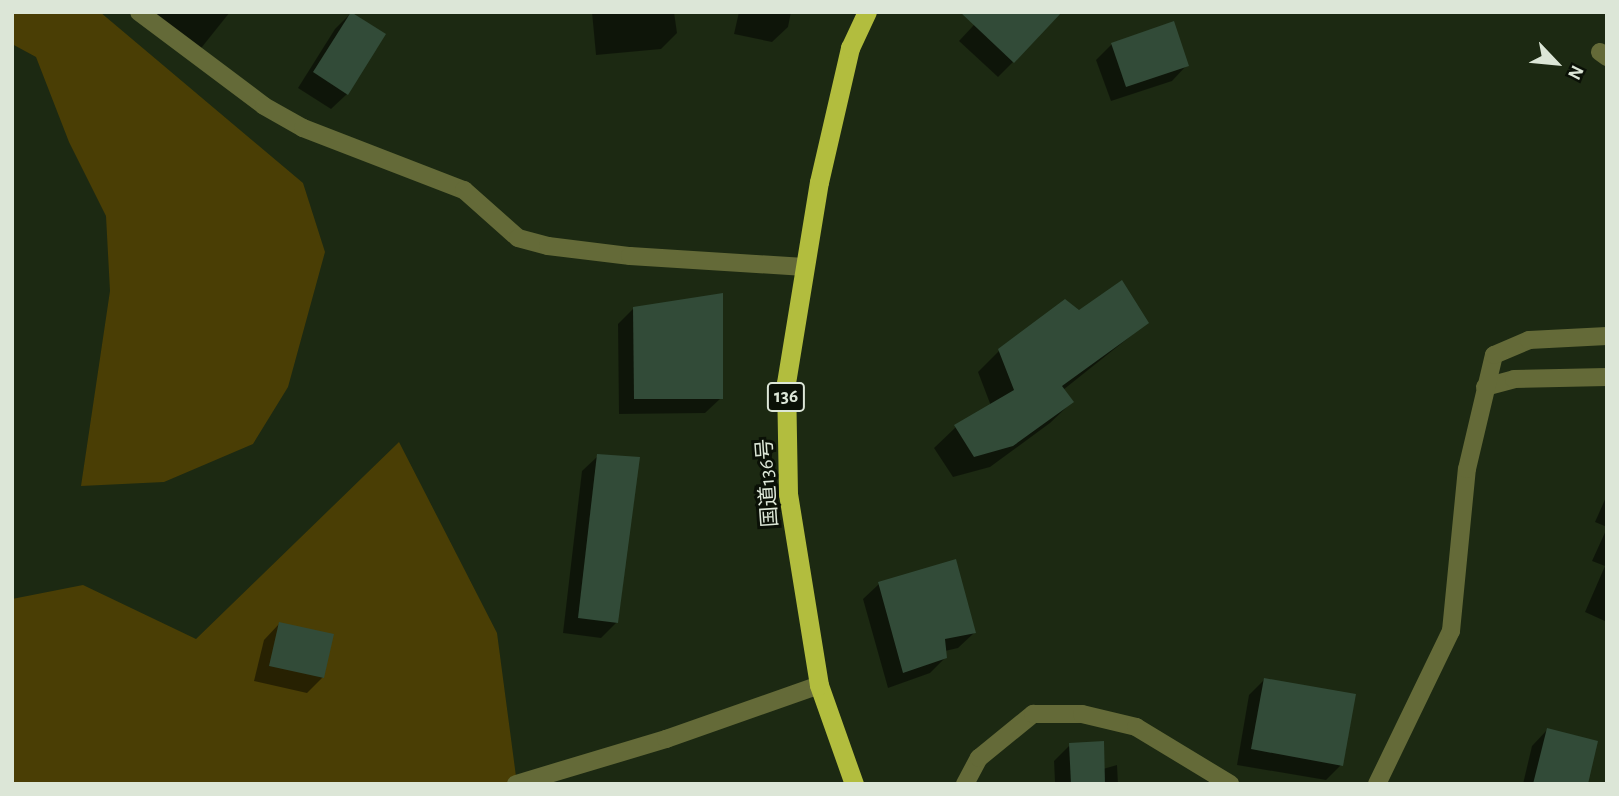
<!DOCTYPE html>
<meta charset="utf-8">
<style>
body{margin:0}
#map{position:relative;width:1619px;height:796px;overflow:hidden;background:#1c2912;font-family:"Alegreya Sans","Noto Sans JP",sans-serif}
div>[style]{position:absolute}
.green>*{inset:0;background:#4a3e05}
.shadow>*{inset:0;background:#0007}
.building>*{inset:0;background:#324b38}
.minor>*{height:18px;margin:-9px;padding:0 9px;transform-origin:9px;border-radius:9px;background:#646a38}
.trunk>*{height:19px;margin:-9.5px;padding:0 9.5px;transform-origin:9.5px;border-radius:9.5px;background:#b2bd3e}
span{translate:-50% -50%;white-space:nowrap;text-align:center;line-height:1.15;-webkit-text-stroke:6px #0a1006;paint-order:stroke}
.shield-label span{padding:2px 5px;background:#0a1006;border:2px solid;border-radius:5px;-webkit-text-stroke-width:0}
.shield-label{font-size:19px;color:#dce6d7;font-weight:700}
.street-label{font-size:21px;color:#dce6d7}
.frame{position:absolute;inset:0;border:14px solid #dce6d7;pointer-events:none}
.north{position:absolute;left:1521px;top:28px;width:70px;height:70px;-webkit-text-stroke:5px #0a1006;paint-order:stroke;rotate:116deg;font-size:19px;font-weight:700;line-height:28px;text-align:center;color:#dce6d7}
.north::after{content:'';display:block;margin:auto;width:24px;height:32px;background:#dce6d7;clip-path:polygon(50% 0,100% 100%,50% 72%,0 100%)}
</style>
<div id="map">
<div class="green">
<div style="clip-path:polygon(12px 12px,100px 12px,303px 183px,325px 252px,288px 387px,253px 444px,164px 482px,81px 486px,110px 291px,106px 216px,69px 142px,36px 57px,12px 44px)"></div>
<div style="clip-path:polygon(399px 442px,497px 633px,517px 784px,12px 784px,12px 599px,83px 585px,196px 639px)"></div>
</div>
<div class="shadow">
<div style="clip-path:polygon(141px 12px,230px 12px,198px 52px)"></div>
<div style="clip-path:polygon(592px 12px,674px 12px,677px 33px,661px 49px,596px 55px)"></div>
<div style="clip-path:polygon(739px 12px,791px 12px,788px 27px,772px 42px,734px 34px)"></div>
<div style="clip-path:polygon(986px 12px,1013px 62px,998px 77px,959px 41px)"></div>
<div style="clip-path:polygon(350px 14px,347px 94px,331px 109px,298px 88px,335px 29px)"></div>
<div style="clip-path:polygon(1112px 44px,1187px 65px,1172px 81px,1111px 101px,1096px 60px)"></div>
<div style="clip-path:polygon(634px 308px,721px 398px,705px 413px,619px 414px,618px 324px)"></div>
<div style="clip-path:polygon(1147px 323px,1063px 390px,1072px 402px,1050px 423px,990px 467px,953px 477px,934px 448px,956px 427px,991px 406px,978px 372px,999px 351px)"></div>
<div style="clip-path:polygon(598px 456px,617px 622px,601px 638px,563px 633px,582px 471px)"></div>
<div style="clip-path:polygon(1607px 495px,1607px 527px,1595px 522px)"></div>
<div style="clip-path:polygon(1607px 528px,1607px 622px,1585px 612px,1605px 566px,1592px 561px)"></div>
<div style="clip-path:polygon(879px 584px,974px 633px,958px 648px,945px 651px,946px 657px,930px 673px,888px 688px,863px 599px)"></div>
<div style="clip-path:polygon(279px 624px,323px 677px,307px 693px,254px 681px,264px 640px)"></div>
<div style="clip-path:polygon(1265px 679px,1341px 765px,1326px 780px,1237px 765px,1249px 695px)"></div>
<div style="clip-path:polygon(1547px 730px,1572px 784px,1523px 784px,1532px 746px)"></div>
<div style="clip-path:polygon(1070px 745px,1103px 769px,1117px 765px,1118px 784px,1049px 784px,1055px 782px,1054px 761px)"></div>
</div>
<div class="building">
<div style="clip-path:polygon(351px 12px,386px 34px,348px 95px,313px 72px)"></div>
<div style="clip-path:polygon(960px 12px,1062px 12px,1014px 63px)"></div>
<div style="clip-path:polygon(1174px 21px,1189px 66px,1126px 87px,1111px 43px)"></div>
<div style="clip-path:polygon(1122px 280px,1149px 323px,1062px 386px,1074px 402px,1013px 446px,974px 457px,954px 425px,1014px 390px,998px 349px,1065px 299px,1079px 310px)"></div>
<div style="clip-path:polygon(723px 293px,723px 399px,634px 399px,633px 307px)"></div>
<div style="clip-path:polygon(597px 454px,640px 457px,618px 623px,578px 618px)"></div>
<div style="clip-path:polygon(956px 559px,976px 633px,945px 639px,947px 658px,903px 673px,878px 582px)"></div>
<div style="clip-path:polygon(279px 622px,334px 634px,324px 678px,269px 666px)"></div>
<div style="clip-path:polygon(1264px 678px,1356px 694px,1343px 766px,1251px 749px)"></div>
<div style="clip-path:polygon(1547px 728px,1598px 741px,1588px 784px,1533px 784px)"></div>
<div style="clip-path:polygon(1104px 741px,1105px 784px,1071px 784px,1069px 743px)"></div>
</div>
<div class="minor">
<div style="left:139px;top:12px;width:156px;rotate:36.9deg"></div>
<div style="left:264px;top:106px;width:45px;rotate:29.4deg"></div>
<div style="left:303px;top:128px;width:173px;rotate:21.1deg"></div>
<div style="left:464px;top:190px;width:72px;rotate:41.6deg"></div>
<div style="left:518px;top:238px;width:31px;rotate:15deg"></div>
<div style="left:548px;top:246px;width:83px;rotate:7deg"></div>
<div style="left:630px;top:256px;width:175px;rotate:3.6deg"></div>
<div style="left:1600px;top:52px;width:9px;rotate:36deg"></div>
<div style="left:1485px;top:387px;width:30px;rotate:-15deg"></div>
<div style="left:1514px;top:379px;width:93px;rotate:-1.2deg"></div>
<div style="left:516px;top:784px;width:157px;rotate:-16.7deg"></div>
<div style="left:666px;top:739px;width:162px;rotate:-19.4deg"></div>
<div style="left:965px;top:784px;width:30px;rotate:-62deg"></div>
<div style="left:979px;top:758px;width:70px;rotate:-39.2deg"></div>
<div style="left:1033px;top:714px;width:49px"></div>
<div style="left:1082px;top:714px;width:56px;rotate:13.5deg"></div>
<div style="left:1136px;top:727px;width:110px;rotate:31.2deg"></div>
<div style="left:1377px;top:784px;width:170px;rotate:-64.2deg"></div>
<div style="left:1451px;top:631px;width:163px;rotate:-84.4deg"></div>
<div style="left:1467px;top:469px;width:117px;rotate:-76.7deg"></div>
<div style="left:1494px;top:355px;width:38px;rotate:-23deg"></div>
<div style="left:1529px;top:340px;width:78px;rotate:-2.9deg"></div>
</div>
<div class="trunk">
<div style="left:854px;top:784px;width:105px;rotate:-109.5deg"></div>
<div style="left:819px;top:685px;width:193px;rotate:-99.2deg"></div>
<div style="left:788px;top:494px;width:111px;rotate:-91deg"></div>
<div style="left:786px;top:383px;width:204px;rotate:-80.7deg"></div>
<div style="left:819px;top:182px;width:138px;rotate:-77deg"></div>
<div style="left:850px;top:48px;width:40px;rotate:-65deg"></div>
</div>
<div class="shield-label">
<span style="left:786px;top:397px">136</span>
</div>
<div class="street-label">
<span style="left:768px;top:483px;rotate:-94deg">国道136号</span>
</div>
<div class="frame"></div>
<div class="north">N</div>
</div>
